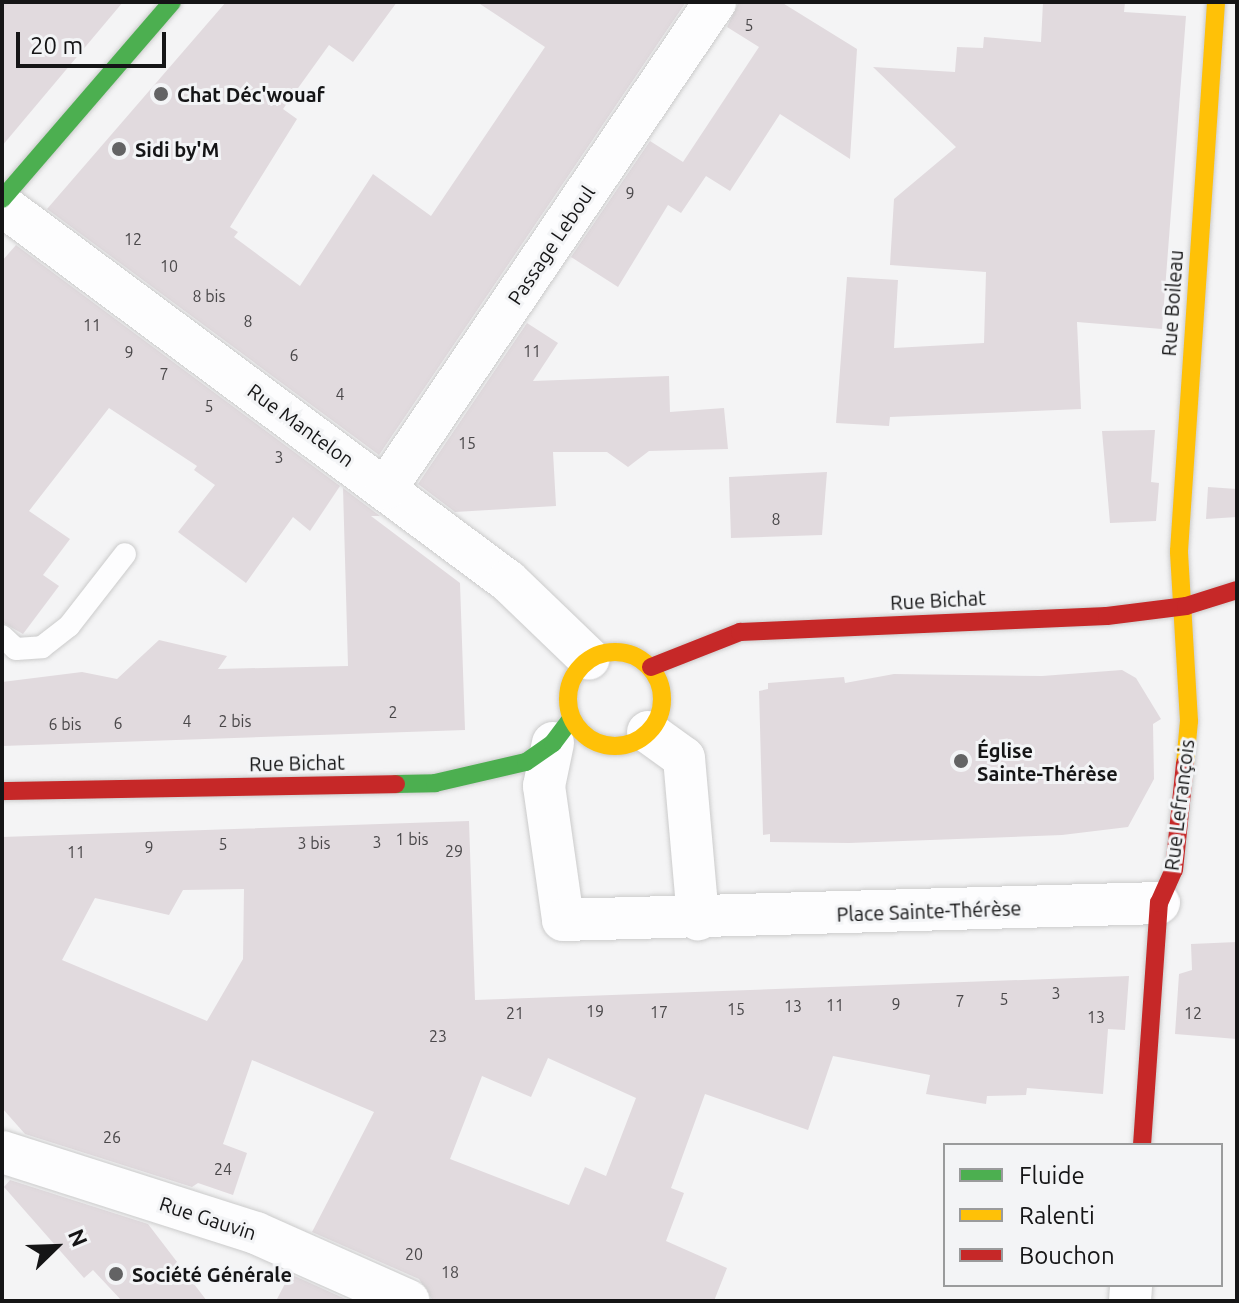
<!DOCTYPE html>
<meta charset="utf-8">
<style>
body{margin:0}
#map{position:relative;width:1239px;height:1303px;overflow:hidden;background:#f4f4f5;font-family:Ubuntu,sans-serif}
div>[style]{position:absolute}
.building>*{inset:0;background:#e1dade}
.roads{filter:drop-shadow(0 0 2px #cbcbcb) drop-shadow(0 0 2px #cbcbcb)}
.lane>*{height:22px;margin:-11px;padding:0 11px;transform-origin:11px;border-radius:11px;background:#fdfdfe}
.street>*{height:42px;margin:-21px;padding:0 21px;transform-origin:21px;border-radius:21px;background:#fdfdfe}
.fast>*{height:18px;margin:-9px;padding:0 9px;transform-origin:9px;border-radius:9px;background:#4caf50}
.slow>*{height:18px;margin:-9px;padding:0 9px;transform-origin:9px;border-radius:9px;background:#ffc107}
.slow>.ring{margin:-9px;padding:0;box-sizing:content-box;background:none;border:18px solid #ffc107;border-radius:50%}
.jam>*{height:18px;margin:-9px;padding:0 9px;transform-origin:9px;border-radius:9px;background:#c62828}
.dots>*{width:22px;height:22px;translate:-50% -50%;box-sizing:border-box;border:4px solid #f3f4f6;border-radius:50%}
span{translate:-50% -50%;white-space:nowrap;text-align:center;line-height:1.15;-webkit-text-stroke:6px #f3f4f6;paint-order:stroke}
.number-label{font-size:16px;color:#4a484a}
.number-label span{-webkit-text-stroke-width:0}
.poi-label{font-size:20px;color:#151516;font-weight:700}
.left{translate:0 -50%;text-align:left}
.street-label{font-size:20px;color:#151516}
.frame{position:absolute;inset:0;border:4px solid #151516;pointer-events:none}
.legend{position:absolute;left:943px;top:1143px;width:280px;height:144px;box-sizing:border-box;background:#f3f4f6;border:2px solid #9a9b9c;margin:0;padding:10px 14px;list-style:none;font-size:24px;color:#151516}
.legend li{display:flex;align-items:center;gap:16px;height:40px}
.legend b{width:40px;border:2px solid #9a9b9c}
.north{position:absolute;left:16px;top:1207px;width:80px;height:80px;-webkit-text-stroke:6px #f3f4f6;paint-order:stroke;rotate:67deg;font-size:22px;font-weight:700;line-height:32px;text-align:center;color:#151516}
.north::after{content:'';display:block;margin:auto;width:28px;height:36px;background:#151516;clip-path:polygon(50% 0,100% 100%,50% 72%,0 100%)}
.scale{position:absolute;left:16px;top:32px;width:150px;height:36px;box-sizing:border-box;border:4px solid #151516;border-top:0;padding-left:10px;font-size:24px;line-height:28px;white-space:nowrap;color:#151516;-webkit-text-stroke:6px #f3f4f6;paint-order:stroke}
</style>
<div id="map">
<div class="building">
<div style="clip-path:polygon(2px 2px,123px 2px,2px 146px)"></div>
<div style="clip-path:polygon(226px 2px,397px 2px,353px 62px,329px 45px,283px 109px,297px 119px,230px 227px,238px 232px,234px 237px,300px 286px,373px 174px,431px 216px,545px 47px,477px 2px,686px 2px,379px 455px,47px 209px)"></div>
<div style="clip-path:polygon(739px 2px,781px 2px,857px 49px,850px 159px,780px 114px,730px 191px,706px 176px,681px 213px,668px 205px,618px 287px,571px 257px,650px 141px,683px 162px,759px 47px,727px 27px)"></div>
<div style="clip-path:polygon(1043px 2px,1125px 2px,1124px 12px,1186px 16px,1162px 329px,1077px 322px,1081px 409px,890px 417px,889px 426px,836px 423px,847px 277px,898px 280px,894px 348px,984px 343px,986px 272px,890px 265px,894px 199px,956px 147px,873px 67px,955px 72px,957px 47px,983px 48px,984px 37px,1041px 42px)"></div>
<div style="clip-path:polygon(16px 245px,340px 486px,310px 531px,293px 517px,246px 583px,178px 532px,215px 485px,194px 470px,197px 466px,109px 408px,29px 511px,70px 539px,43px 575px,59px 586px,23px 634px,2px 622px,2px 261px)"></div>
<div style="clip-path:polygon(527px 323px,558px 343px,533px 381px,669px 376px,670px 412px,724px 408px,728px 449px,649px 451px,628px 467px,607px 452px,553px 452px,556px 506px,455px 512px,418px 484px)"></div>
<div style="clip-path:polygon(1155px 430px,1151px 482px,1159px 483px,1156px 521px,1110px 523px,1102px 431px)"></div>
<div style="clip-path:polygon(827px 472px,822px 535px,731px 538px,729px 477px)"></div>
<div style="clip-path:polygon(1208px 487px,1237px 489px,1237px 517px,1206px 519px)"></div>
<div style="clip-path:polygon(343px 488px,380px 516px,371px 516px,460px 583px,465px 730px,2px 746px,2px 682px,82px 672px,117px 679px,159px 640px,227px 656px,218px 669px,348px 666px)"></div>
<div style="clip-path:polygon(1122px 670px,1136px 678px,1161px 719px,1153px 724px,1154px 779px,1128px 827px,1062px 835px,849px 843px,770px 842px,770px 834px,763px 835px,759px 691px,768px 689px,768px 683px,844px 677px,845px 683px,894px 674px,1042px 676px)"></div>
<div style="clip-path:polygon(evenodd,469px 821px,475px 1000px,1129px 976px,1125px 1030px,1108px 1029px,1103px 1094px,1027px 1088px,1026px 1095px,987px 1096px,986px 1104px,926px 1094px,930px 1075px,833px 1056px,808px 1130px,705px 1094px,671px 1188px,684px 1193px,666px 1241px,727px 1268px,714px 1301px,433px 1301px,419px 1279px,312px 1232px,374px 1112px,252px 1060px,223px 1144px,247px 1153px,233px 1195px,198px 1183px,192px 1187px,25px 1134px,2px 1108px,2px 837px,469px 821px,244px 889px,243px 959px,207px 1021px,62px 960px,95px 898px,169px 915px,183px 890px,244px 889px,469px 821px,548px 1058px,636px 1098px,606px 1176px,585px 1167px,569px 1205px,450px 1159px,482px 1076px,531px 1097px,548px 1058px)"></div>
<div style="clip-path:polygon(1237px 942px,1237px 1039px,1175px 1034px,1179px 974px,1192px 970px,1191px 944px)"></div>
<div style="clip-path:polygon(10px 1180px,148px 1224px,207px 1301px,122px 1301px,93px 1270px,84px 1278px,4px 1187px)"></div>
<div style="clip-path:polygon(290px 1274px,350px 1301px,276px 1301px)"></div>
</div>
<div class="roads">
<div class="lane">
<div style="left:2px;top:636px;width:19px;rotate:43deg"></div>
<div style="left:16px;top:649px;width:26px;rotate:-4deg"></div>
<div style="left:42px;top:647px;width:34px;rotate:-38deg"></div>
<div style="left:69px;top:626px;width:91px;rotate:-52.1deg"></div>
</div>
<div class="street">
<div style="left:2px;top:205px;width:630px;rotate:36.62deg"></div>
<div style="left:508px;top:581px;width:112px;rotate:43.9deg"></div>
<div style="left:386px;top:488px;width:587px;rotate:-55.9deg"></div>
<div style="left:648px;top:732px;width:44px;rotate:35.8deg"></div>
<div style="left:684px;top:758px;width:162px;rotate:85deg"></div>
<div style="left:553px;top:743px;width:44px;rotate:101.8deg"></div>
<div style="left:544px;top:786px;width:135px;rotate:81.9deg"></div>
<div style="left:563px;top:920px;width:596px;rotate:-1.63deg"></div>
<div style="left:2px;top:1152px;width:267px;rotate:17.7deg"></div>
<div style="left:256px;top:1233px;width:167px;rotate:24deg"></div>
<div style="left:1130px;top:1301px;width:16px;rotate:-86deg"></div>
</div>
<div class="fast">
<div style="left:2px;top:199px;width:260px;rotate:-49.2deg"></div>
<div style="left:396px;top:784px;width:39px;rotate:-1deg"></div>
<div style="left:435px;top:783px;width:93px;rotate:-13deg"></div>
<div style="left:526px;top:762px;width:33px;rotate:-35deg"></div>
<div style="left:553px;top:743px;width:30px;rotate:-53deg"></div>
</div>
<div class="slow">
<div class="ring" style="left:568px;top:652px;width:76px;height:76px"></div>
<div style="left:1185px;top:764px;width:43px;rotate:-84.7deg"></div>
<div style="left:1189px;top:721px;width:170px;rotate:-93.4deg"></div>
<div style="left:1179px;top:551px;width:550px;rotate:-86.14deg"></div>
</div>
<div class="jam">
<div style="left:651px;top:667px;width:96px;rotate:-21.5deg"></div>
<div style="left:740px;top:632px;width:367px;rotate:-2.5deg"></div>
<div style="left:1107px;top:616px;width:80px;rotate:-7.2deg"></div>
<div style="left:1186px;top:606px;width:53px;rotate:-17.4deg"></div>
<div style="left:2px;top:791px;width:394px;rotate:-1deg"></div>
<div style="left:1142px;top:1145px;width:243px;rotate:-86deg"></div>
<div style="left:1159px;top:903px;width:36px;rotate:-66deg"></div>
<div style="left:1174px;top:870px;width:107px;rotate:-84.1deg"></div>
</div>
</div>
<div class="dots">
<div style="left:161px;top:94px;background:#636364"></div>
<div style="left:119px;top:149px;background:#636364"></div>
<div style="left:961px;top:761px;background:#636364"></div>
<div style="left:116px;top:1274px;background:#636364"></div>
</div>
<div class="number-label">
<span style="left:749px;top:25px">5</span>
<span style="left:630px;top:193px">9</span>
<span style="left:133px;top:239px">12</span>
<span style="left:169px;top:266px">10</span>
<span style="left:209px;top:296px">8 bis</span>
<span style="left:248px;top:321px">8</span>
<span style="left:92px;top:325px">11</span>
<span style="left:532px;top:351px">11</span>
<span style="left:129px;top:352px">9</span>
<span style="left:294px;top:355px">6</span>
<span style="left:164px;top:374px">7</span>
<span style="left:340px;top:394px">4</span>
<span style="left:209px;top:406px">5</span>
<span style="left:467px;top:443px">15</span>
<span style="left:279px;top:457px">3</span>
<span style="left:776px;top:519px">8</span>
<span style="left:393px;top:712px">2</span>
<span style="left:187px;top:721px">4</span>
<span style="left:235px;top:721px">2 bis</span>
<span style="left:118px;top:723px">6</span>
<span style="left:65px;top:724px">6 bis</span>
<span style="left:412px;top:839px">1 bis</span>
<span style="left:377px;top:842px">3</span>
<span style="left:314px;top:843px">3 bis</span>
<span style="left:223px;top:844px">5</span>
<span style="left:149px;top:847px">9</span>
<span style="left:454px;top:851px">29</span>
<span style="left:76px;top:852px">11</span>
<span style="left:1056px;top:993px">3</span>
<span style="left:1004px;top:999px">5</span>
<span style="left:960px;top:1001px">7</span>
<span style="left:896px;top:1004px">9</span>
<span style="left:835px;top:1005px">11</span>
<span style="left:793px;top:1006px">13</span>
<span style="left:736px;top:1009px">15</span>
<span style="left:595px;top:1011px">19</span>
<span style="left:659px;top:1012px">17</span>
<span style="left:515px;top:1013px">21</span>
<span style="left:1193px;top:1013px">12</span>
<span style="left:1096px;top:1017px">13</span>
<span style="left:438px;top:1036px">23</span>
<span style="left:112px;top:1137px">26</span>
<span style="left:223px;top:1169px">24</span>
<span style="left:414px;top:1254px">20</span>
<span style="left:450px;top:1272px">18</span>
</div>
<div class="poi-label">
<span class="left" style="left:177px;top:94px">Chat Déc'wouaf</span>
<span class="left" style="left:135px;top:149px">Sidi by'M</span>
<span class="left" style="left:977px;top:762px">Église<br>Sainte-Thérèse</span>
<span class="left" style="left:132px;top:1274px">Société Générale</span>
</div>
<div class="street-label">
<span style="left:551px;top:245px;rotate:-56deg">Passage Leboul</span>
<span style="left:1172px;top:303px;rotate:-86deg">Rue Boileau</span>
<span style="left:301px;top:425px;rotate:36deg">Rue Mantelon</span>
<span style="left:938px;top:600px;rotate:-3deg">Rue Bichat</span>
<span style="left:297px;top:763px;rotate:-1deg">Rue Bichat</span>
<span style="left:1179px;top:805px;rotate:-83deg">Rue Lefrançois</span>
<span style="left:929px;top:911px;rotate:-2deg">Place Sainte-Thérèse</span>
<span style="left:208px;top:1218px;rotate:18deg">Rue Gauvin</span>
</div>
<div class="frame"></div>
<ul class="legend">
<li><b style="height:10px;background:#4caf50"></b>Fluide</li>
<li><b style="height:10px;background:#ffc107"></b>Ralenti</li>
<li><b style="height:10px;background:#c62828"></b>Bouchon</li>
</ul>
<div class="north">N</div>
<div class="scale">20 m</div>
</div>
